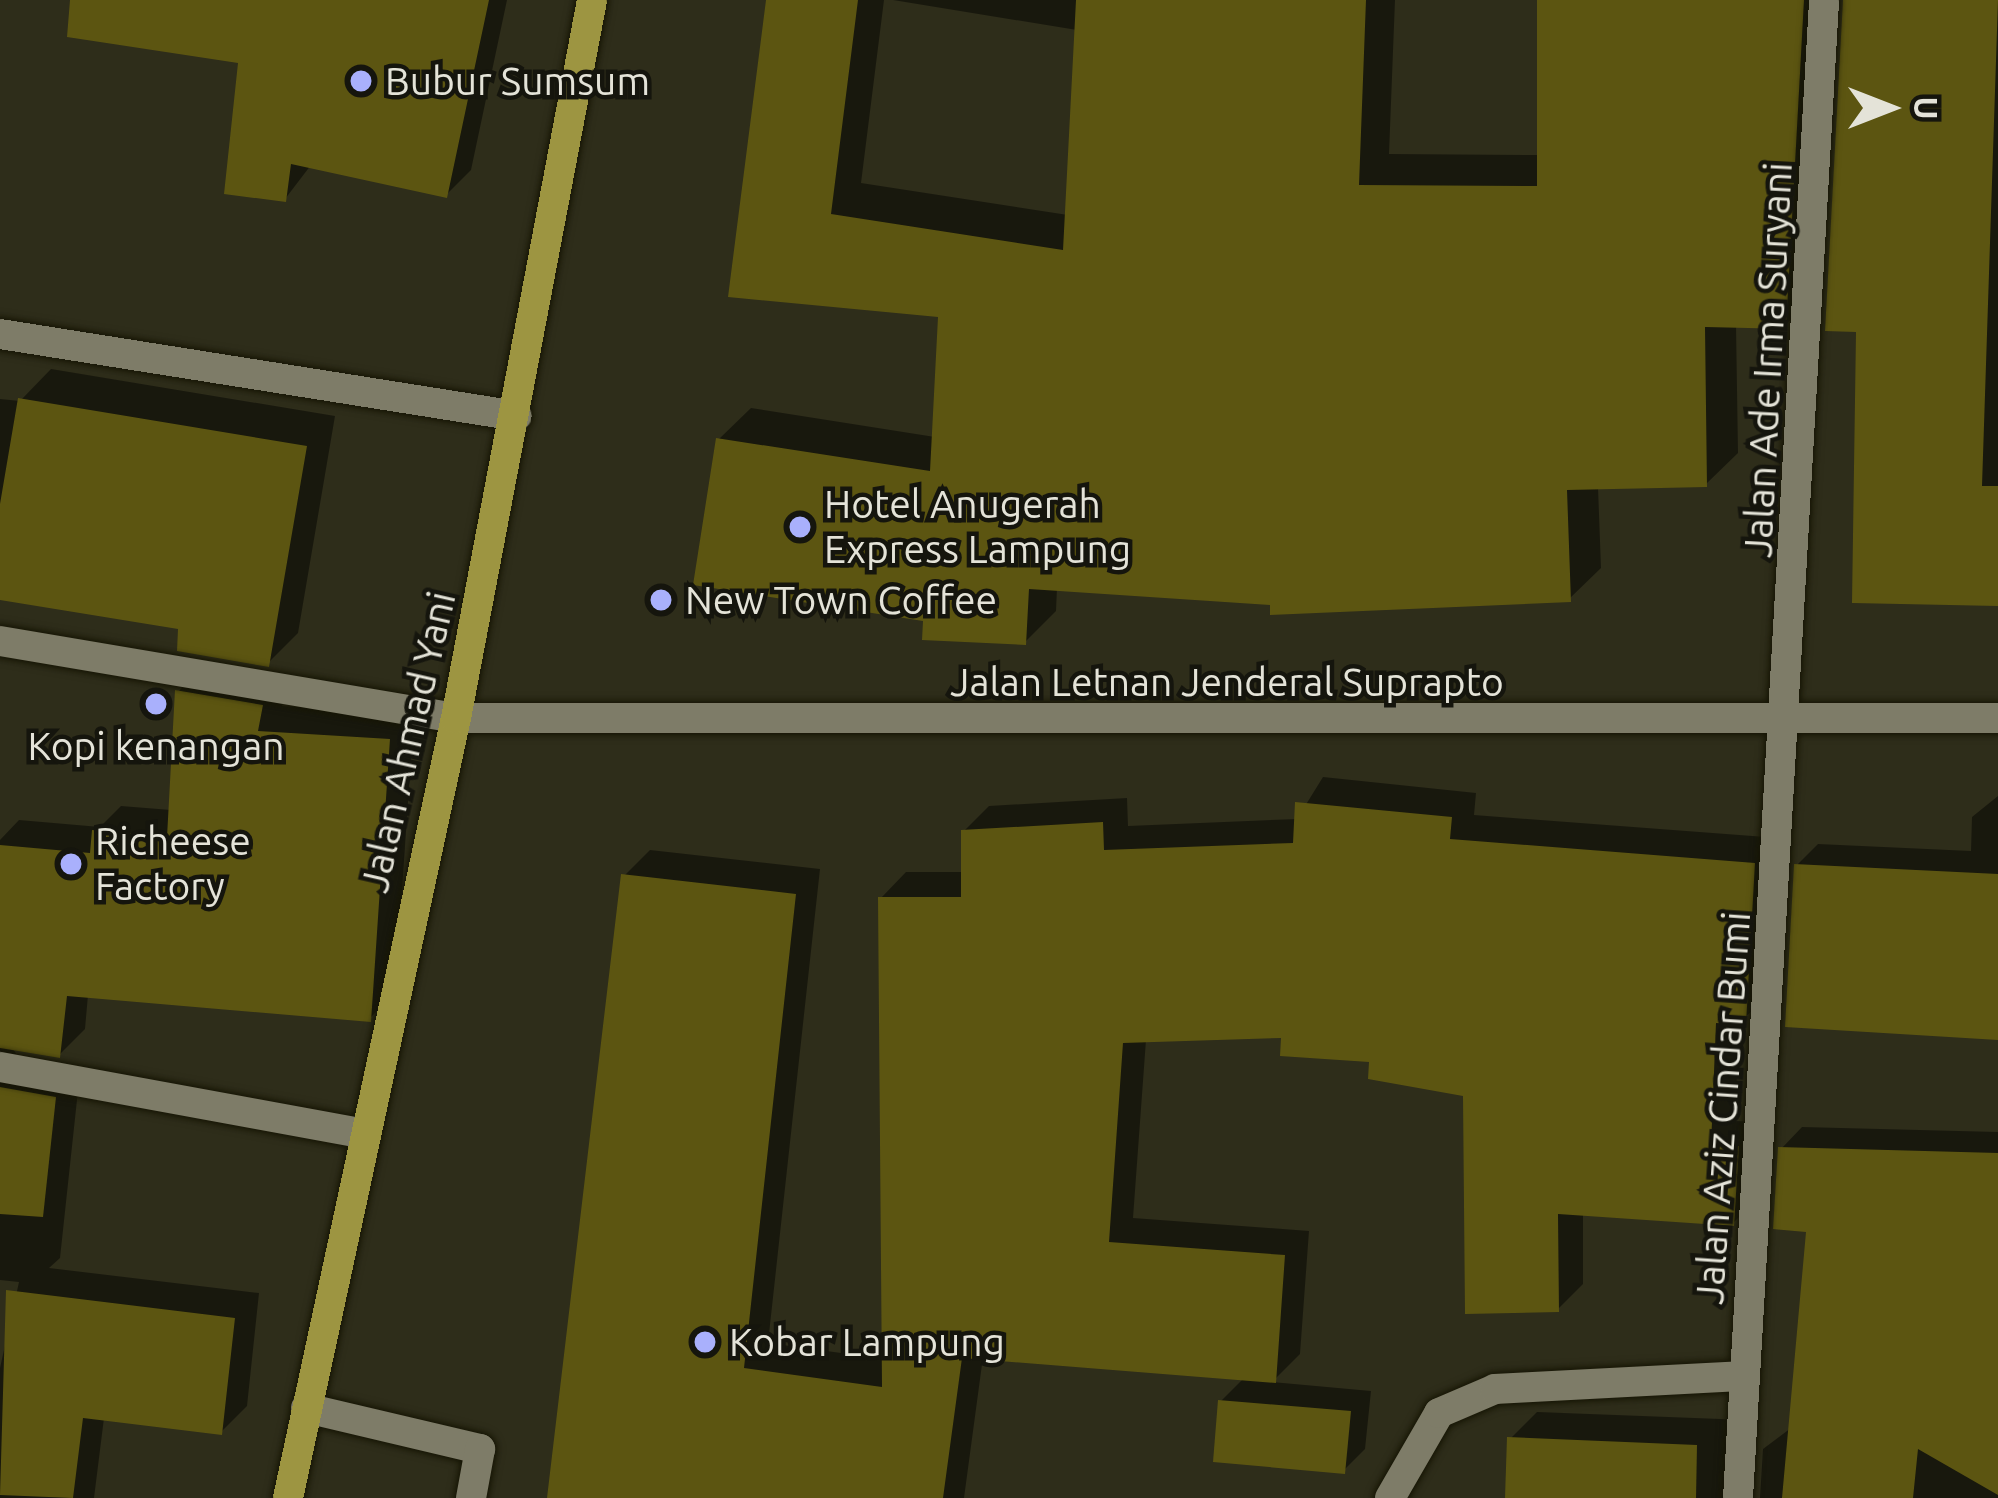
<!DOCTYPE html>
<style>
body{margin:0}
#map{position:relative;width:1998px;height:1498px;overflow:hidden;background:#2e2d1a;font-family:Ubuntu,sans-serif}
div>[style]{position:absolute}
.shadow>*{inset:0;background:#0007}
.building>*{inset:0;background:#5c5511}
.roads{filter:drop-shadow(0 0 3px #161504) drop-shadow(0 0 3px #161504)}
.service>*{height:30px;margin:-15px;padding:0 15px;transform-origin:15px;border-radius:15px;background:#7e7c68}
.minor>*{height:30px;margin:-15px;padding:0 15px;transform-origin:15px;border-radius:15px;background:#7e7c68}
.tertiary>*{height:30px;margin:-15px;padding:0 15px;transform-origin:15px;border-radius:15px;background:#7e7c68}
.primary>*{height:30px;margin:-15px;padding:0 15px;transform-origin:15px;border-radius:15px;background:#9d9541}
.dots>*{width:33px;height:33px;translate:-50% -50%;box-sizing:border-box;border:6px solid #15150d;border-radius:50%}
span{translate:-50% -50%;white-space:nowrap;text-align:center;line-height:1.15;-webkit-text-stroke:9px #15150d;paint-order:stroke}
.poi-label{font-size:39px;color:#e4e3d8}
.left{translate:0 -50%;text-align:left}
.street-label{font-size:39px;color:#e4e3d8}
.north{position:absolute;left:1830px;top:48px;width:120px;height:120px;-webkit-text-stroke:9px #15150d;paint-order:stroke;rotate:90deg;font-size:33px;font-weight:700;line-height:48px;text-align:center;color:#e4e3d8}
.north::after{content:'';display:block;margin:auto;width:42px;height:54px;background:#e4e3d8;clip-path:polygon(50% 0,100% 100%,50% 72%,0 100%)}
</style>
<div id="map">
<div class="shadow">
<div style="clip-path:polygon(151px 0,507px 0,471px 170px,446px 195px,311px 165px,285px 199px,242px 60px)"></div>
<div style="clip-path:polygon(773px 0,884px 0,861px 183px,1068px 215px,1077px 30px,893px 0,1395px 0,1389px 154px,1540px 155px,1540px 0,1833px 0,1816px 295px,1784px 326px,1736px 325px,1738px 453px,1706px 484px,1598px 487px,1601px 568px,1569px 599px,1273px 602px,1057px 588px,1056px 611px,1025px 642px,926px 619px,719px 439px,751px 408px,935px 437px,941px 314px,732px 294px)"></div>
<div style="clip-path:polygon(1847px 0,1998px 0,1998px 603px,1859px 329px)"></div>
<div style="clip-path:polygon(51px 369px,335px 416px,298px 633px,268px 663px,181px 627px,0 596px,0 399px,20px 401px)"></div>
<div style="clip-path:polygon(203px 666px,287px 680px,282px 706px,414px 714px,395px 993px,369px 1019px,88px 995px,85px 1029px,59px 1055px,11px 1046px,21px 1061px,80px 1072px,60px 1258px,49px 1268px,259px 1293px,247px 1406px,221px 1432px,104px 1418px,94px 1498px,0 1498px,0 1368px,19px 1282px,0 1280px,0 840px,19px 820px,100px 827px,121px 806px,171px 810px,178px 692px)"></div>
<div style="clip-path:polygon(1323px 777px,1476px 793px,1474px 815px,1779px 838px,1770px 996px,1739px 1022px,1735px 1121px,1763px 1122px,1758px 1198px,1733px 1223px,1583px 1213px,1583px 1284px,1558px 1309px,1466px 1093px,1284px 1034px,1146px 1040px,1133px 1218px,1309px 1231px,1300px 1354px,1272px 1382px,1371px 1391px,1365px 1449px,1343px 1471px,1221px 1401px,1245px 1377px,983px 1357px,964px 1498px,549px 1498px,624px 876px,650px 850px,820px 869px,768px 1343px,885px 1359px,881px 898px,906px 872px,964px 872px,964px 831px,989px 806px,1127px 798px,1128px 826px,1297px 819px)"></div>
<div style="clip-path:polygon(1998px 796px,1998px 1037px,1797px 865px,1818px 844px,1971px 851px,1972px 817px)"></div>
<div style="clip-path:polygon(1802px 1127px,1998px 1132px,1998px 1498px,1760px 1498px,1763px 1449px,1791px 1428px,1809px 1229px,1781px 1149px)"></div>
<div style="clip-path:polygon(1537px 1412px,1747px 1420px,1754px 1485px,1741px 1498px,1508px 1498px,1510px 1439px)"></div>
</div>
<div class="building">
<div style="clip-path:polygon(70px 0,489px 0,447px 198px,291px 164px,286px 202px,224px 194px,238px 63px,67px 37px)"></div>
<div style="clip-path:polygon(766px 0,858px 0,831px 214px,1063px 250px,1076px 0,1366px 0,1359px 185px,1537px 186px,1537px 0,1804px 0,1786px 329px,1705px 327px,1707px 487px,1567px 490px,1571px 602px,1270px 615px,1270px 605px,1029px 589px,1026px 645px,922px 640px,923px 621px,693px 585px,716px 438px,930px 471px,938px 317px,728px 297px)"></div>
<div style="clip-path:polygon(1843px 0,1998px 0,1982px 486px,1998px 486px,1998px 606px,1852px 603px,1856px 332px,1825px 331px)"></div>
<div style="clip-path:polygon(18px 398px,307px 446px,269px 667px,177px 651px,178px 629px,0 600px,0 504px)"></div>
<div style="clip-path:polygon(175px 690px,263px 705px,258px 731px,390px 739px,371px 1022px,67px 996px,60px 1058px,0 1048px,0 845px,90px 853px,92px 830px,167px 837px)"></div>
<div style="clip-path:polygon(1295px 802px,1452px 817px,1450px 839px,1755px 863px,1746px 1025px,1716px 1023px,1711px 1146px,1739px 1146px,1734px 1226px,1558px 1214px,1559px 1312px,1465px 1314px,1463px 1096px,1368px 1079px,1369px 1062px,1280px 1056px,1281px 1038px,1123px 1043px,1109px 1242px,1285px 1255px,1276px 1383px,962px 1358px,943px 1498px,547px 1498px,621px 874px,796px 894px,744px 1368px,882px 1387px,878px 897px,961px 897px,961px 830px,1103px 822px,1104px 850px,1293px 843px)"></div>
<div style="clip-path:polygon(1794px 864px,1998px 874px,1998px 1040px,1785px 1027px)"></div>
<div style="clip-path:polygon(0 1087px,56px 1097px,43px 1217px,0 1214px)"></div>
<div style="clip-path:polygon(1778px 1147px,1998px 1153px,1998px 1495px,1918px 1449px,1913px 1498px,1782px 1498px,1806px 1232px,1773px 1229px)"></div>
<div style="clip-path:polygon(6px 1290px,235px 1318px,222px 1435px,83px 1418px,73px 1498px,0 1495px)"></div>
<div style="clip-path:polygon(1218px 1400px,1351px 1411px,1345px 1474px,1213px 1462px)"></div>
<div style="clip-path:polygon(1507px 1437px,1697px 1445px,1696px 1498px,1505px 1498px)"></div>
</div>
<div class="roads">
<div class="service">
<div style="left:306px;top:1408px;width:179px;rotate:13.3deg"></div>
<div style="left:480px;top:1449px;width:50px;rotate:100.4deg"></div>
</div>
<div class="minor">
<div style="left:0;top:334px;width:523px;rotate:9.01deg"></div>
<div style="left:0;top:641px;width:462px;rotate:9.6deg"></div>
<div style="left:0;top:1067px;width:365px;rotate:10.4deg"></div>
<div style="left:1390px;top:1498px;width:98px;rotate:-60deg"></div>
<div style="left:1439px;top:1413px;width:61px;rotate:-23.2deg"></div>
<div style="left:1495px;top:1389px;width:250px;rotate:-3deg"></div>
<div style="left:1738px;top:1498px;width:1500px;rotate:-86.71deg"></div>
</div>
<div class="tertiary">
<div style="left:456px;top:718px;width:1542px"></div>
</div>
<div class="primary">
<div style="left:288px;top:1498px;width:798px;rotate:-77.85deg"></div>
<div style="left:456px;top:718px;width:731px;rotate:-79.27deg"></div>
</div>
</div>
<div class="dots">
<div style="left:361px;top:81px;background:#a9b0fc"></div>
<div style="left:800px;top:527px;background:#a9b0fc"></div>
<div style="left:661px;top:600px;background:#a9b0fc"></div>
<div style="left:156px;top:704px;background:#a9b0fc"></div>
<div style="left:71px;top:864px;background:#a9b0fc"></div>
<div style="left:705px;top:1342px;background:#a9b0fc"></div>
</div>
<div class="poi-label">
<span class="left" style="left:385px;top:81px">Bubur Sumsum</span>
<span class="left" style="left:824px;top:527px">Hotel Anugerah<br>Express Lampung</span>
<span class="left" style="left:685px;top:600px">New Town Coffee</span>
<span style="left:156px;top:746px">Kopi kenangan</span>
<span class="left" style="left:95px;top:864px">Richeese<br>Factory</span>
<span class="left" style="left:729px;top:1342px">Kobar Lampung</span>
</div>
<div class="street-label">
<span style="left:1768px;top:360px;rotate:-87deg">Jalan Ade Irma Suryani</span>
<span style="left:1227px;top:682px">Jalan Letnan Jenderal Suprapto</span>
<span style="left:408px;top:742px;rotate:-77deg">Jalan Ahmad Yani</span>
<span style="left:1723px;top:1108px;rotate:-86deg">Jalan Aziz Cindar Bumi</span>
</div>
<div class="north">U</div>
</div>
